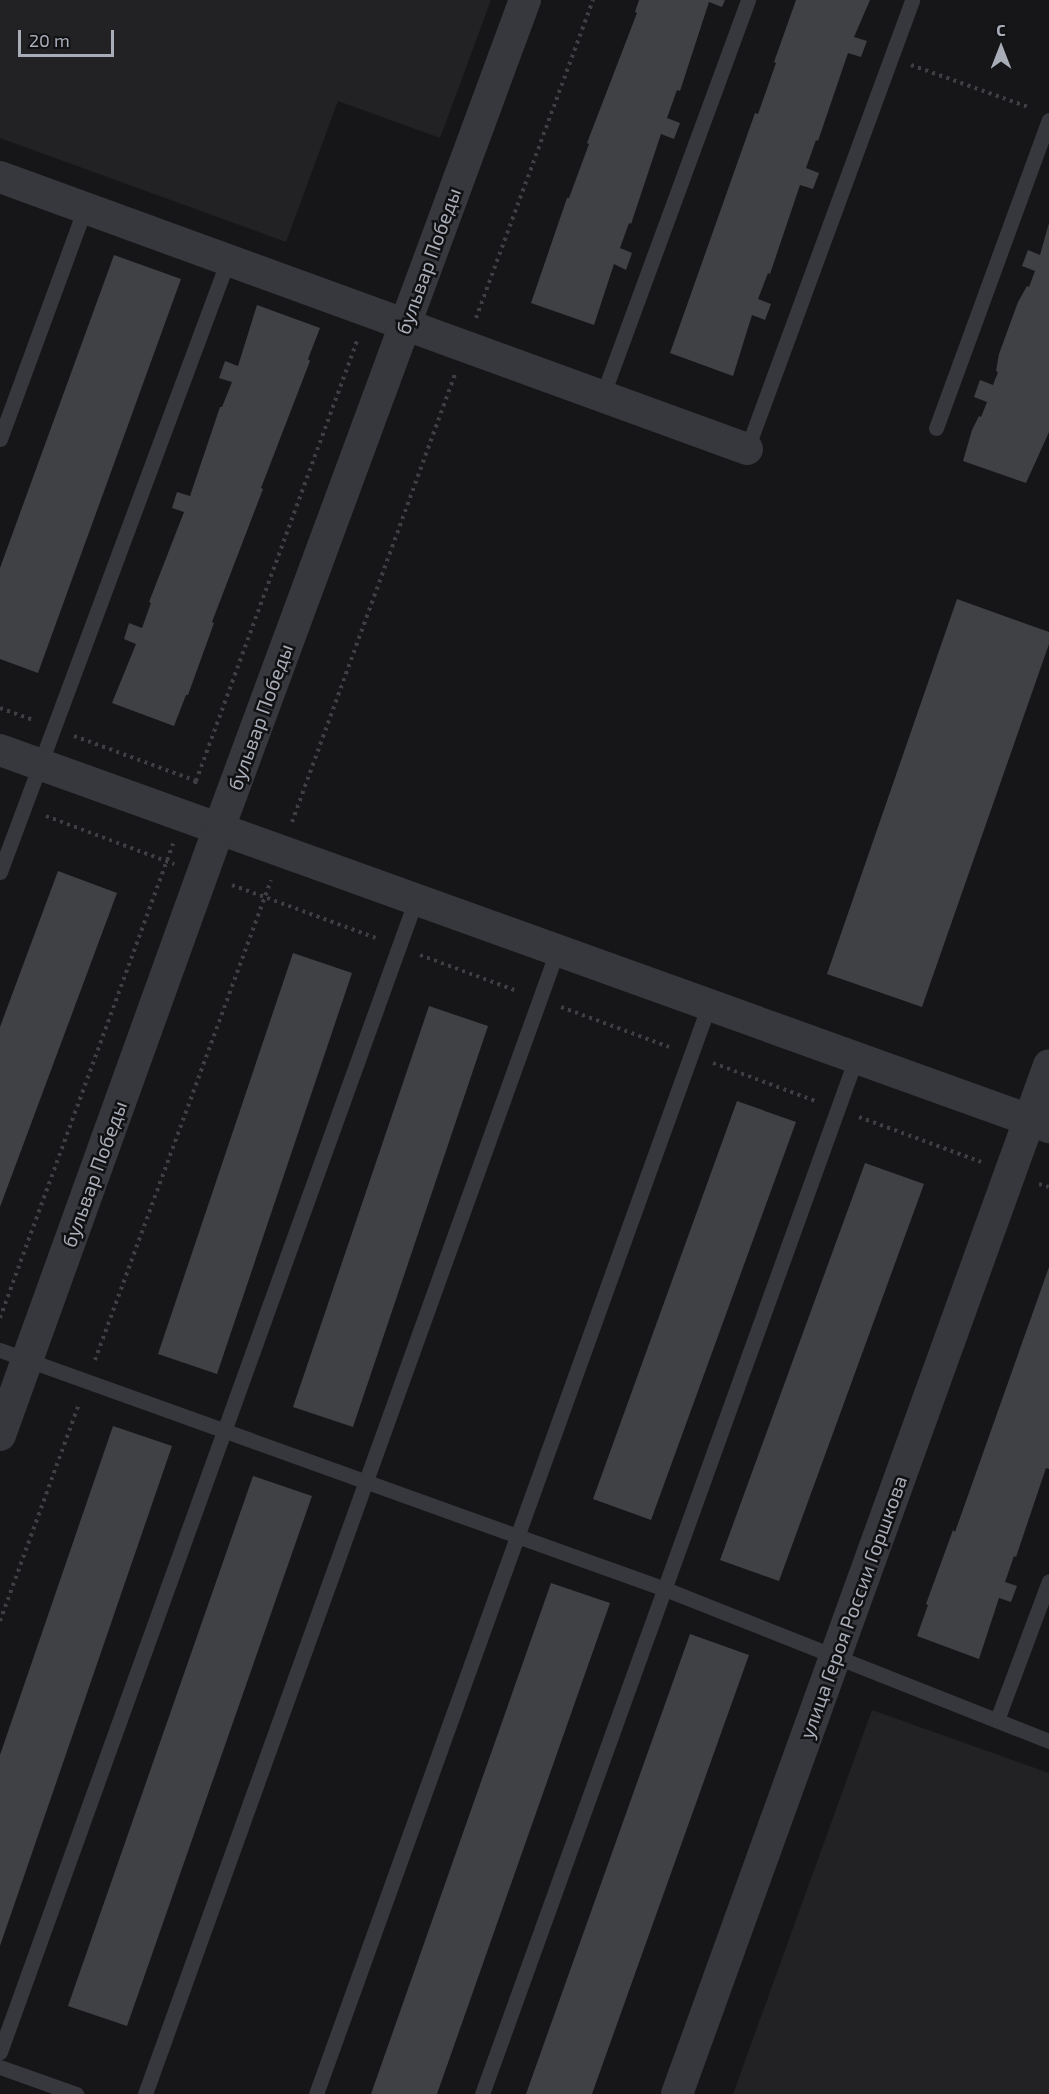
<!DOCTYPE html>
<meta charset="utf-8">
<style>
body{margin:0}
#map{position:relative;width:1049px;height:2094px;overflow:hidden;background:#161618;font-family:"Exo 2",sans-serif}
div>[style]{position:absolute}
.built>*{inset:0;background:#222225}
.building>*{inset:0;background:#404145}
.path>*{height:4px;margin-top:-2px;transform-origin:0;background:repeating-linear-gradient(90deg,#3d3f44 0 3px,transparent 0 7.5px)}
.service>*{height:15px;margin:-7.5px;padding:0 7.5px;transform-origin:7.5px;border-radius:7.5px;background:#37383d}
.minor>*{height:32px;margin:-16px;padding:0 16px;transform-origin:16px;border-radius:16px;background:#37383d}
span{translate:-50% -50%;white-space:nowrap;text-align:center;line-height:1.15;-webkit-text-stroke:5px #111113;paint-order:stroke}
.street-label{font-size:20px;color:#a8adb8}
.north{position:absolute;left:971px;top:18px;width:60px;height:60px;-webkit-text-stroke:4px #111113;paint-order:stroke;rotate:0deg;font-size:16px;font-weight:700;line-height:24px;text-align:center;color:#a8adb8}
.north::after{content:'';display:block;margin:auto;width:21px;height:27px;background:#a8adb8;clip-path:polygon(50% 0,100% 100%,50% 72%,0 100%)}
.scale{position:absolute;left:18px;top:30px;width:96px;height:27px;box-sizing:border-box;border:3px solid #a8adb8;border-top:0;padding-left:8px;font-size:18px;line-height:21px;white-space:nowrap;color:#a8adb8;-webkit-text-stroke:4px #111113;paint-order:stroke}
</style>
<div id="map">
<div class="built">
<div style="clip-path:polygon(0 0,491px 0,440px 138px,338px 101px,286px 242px,0 138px)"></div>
<div style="clip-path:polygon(872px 1710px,1049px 1773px,1049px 2094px,733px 2094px)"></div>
</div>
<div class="building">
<div style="clip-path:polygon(639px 0,725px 0,722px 7px,709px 2px,680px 91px,677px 90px,667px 118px,680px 123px,674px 139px,661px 134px,631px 224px,629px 223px,620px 248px,632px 253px,626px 270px,614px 264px,594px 325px,531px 303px,567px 198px,569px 198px,589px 144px,587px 143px,637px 13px,635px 12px)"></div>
<div style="clip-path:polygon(796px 0,870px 0,854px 37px,867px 41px,861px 57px,848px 53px,818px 141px,816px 140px,806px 168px,819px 173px,813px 189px,800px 185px,770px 274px,768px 273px,758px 299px,771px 304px,765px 320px,752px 315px,733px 376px,670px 353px,755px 113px,758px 114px,776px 63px,774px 62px)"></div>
<div style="clip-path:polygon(1049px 223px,1049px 432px,1026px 483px,963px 461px,972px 430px,979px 416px,981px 417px,987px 402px,974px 397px,980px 380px,993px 385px,998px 372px,996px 371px,999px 354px,1018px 302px,1027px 286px,1029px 287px,1035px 271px,1022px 266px,1028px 250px,1040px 255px)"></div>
<div style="clip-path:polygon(114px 255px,181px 279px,38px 673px,0 659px,0 568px)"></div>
<div style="clip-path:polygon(257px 305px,320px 328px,308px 359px,310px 361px,261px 488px,263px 489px,212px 622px,214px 623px,188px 695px,186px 695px,174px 726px,112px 703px,136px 644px,124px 639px,129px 623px,142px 628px,151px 603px,149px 602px,184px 512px,172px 508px,177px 492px,190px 496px,220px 407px,222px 407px,232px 382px,219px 378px,225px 361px,238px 366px)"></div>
<div style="clip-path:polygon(957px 599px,1049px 632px,1049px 644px,922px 1007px,827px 974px)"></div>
<div style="clip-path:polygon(58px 871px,117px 893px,0 1207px,0 1027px)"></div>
<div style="clip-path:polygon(293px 953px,352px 973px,217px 1374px,158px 1354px)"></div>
<div style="clip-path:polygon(429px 1006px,488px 1026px,353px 1427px,293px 1407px)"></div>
<div style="clip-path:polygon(737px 1101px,796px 1122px,651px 1520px,593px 1499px)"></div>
<div style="clip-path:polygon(865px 1163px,924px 1184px,779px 1581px,720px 1560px)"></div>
<div style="clip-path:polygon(1049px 1267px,1049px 1469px,1046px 1468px,1016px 1557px,1014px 1556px,1005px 1582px,1017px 1586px,1011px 1602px,999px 1598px,979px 1659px,917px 1636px,928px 1605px,926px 1604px,953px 1530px,955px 1532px)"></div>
<div style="clip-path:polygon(113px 1426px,172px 1446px,0 1946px,0 1755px)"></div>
<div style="clip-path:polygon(253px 1476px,312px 1496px,127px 2026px,68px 2006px)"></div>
<div style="clip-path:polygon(551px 1583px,610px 1603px,437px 2094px,371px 2094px)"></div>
<div style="clip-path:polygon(690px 1634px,749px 1655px,592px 2094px,526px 2094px)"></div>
</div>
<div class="path">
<div style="left:911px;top:65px;width:124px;rotate:19.7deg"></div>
<div style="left:476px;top:318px;width:339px;rotate:-69.8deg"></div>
<div style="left:0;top:708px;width:35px;rotate:20deg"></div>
<div style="left:74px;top:736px;width:130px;rotate:20.2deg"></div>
<div style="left:196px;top:781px;width:5px;rotate:112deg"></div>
<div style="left:196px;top:781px;width:471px;rotate:-69.9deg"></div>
<div style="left:46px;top:816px;width:137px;rotate:20.6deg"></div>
<div style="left:292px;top:822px;width:476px;rotate:-70deg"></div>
<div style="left:232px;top:885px;width:153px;rotate:20.2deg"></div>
<div style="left:420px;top:955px;width:103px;rotate:20.4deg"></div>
<div style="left:561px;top:1007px;width:115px;rotate:20.3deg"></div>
<div style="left:713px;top:1063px;width:109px;rotate:20.4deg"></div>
<div style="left:859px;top:1117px;width:130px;rotate:20.2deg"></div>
<div style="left:1039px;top:1184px;width:10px;rotate:17deg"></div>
<div style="left:0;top:1318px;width:505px;rotate:-69.95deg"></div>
<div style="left:95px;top:1360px;width:511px;rotate:-69.86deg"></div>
<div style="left:0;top:1621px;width:231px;rotate:-70deg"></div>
</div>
<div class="service">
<div style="left:602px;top:397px;width:423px;rotate:-69.8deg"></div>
<div style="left:936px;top:428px;width:328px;rotate:-69.9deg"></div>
<div style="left:0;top:439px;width:246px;rotate:-69.8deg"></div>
<div style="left:747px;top:449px;width:478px;rotate:-69.8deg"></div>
<div style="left:0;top:872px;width:653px;rotate:-69.57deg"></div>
<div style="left:0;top:1350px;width:707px;rotate:19.77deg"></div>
<div style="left:665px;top:1589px;width:413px;rotate:21.6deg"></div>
<div style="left:997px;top:1720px;width:148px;rotate:-69.5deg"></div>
<div style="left:0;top:2052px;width:1226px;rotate:-70.16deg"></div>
<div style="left:0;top:2067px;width:81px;rotate:19.6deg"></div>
<div style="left:145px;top:2094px;width:1215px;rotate:-70.18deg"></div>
<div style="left:316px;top:2094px;width:1158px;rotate:-70.16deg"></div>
<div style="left:482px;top:2094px;width:1101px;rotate:-70.15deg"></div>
</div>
<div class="minor">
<div style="left:0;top:177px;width:795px;rotate:20.01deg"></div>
<div style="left:0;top:750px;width:1115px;rotate:19.77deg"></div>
<div style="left:0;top:1435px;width:645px;rotate:-70.16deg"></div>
<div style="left:219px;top:828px;width:883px;rotate:-69.72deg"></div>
<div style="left:677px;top:2094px;width:1094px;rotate:-70.12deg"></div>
</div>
<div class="street-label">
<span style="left:428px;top:261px;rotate:-70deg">бульвар Победы</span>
<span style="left:260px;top:717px;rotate:-70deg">бульвар Победы</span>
<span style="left:94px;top:1174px;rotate:-70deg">бульвар Победы</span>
<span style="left:853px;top:1607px;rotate:-70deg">улица Героя России Горшкова</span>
</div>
<div class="north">С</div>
<div class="scale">20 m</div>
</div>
